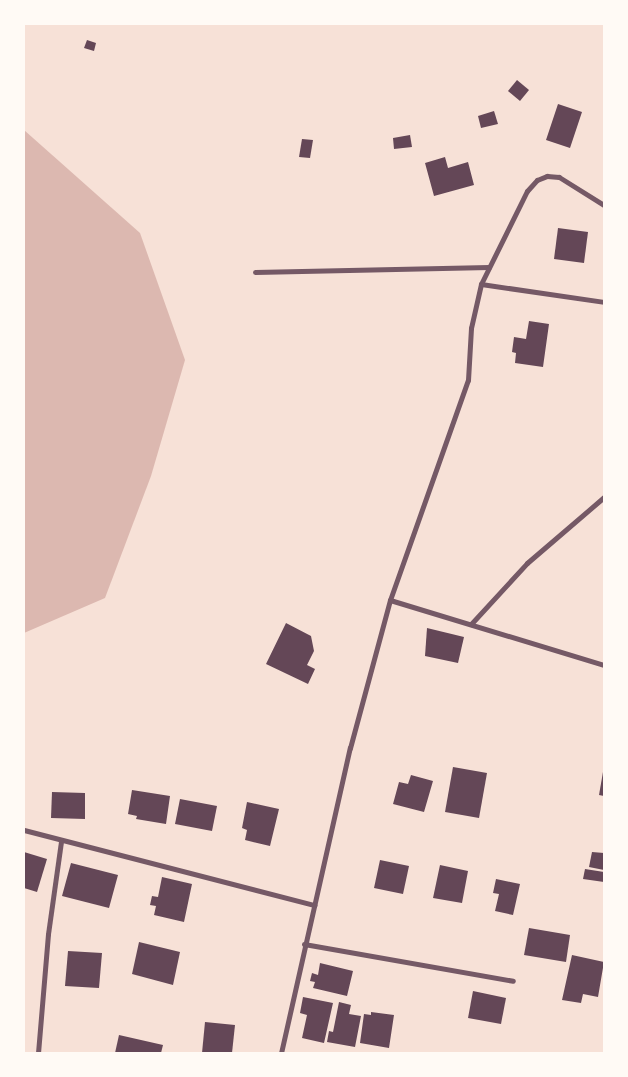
<!DOCTYPE html>
<style>
body{margin:0}
#map{position:relative;width:628px;height:1077px;overflow:hidden;background:#f7e1d7;font-family:Barlow,sans-serif}
div>[style]{position:absolute}
.water>*{inset:0;background:#dcb8b0}
.building>*{inset:0;background:#644757}
.minor>*{height:5px;margin:-2.5px;padding:0 2.5px;transform-origin:2.5px;border-radius:2.5px;background:#755966}
span{translate:-50% -50%;white-space:nowrap;text-align:center;line-height:1.15;-webkit-text-stroke:4px #fffaf5;paint-order:stroke}
.frame{position:absolute;inset:0;border:25px solid #fffaf5;pointer-events:none}
</style>
<div id="map">
<div class="water">
<div style="clip-path:polygon(24px 130px,140px 233px,185px 360px,151px 476px,105px 598px,24px 633px)"></div>
</div>
<div class="building">
<div style="clip-path:polygon(87px 40px,96px 43px,94px 51px,84px 48px)"></div>
<div style="clip-path:polygon(517px 80px,529px 90px,520px 101px,508px 91px)"></div>
<div style="clip-path:polygon(558px 104px,582px 112px,570px 148px,546px 140px)"></div>
<div style="clip-path:polygon(494px 111px,498px 124px,481px 128px,478px 116px)"></div>
<div style="clip-path:polygon(410px 135px,412px 147px,394px 149px,393px 138px)"></div>
<div style="clip-path:polygon(302px 139px,313px 140px,310px 158px,299px 157px)"></div>
<div style="clip-path:polygon(445px 157px,448px 168px,468px 162px,474px 185px,434px 196px,425px 163px)"></div>
<div style="clip-path:polygon(558px 228px,588px 232px,584px 263px,554px 259px)"></div>
<div style="clip-path:polygon(529px 321px,549px 324px,543px 367px,515px 363px,516px 353px,512px 352px,514px 337px,526px 339px)"></div>
<div style="clip-path:polygon(286px 623px,311px 636px,314px 651px,307px 665px,315px 669px,308px 684px,266px 664px)"></div>
<div style="clip-path:polygon(427px 628px,464px 637px,458px 663px,425px 656px)"></div>
<div style="clip-path:polygon(453px 767px,487px 773px,479px 818px,445px 812px)"></div>
<div style="clip-path:polygon(603px 772px,604px 773px,604px 796px,599px 795px)"></div>
<div style="clip-path:polygon(411px 775px,433px 781px,424px 812px,393px 804px,399px 782px,408px 784px)"></div>
<div style="clip-path:polygon(132px 790px,170px 796px,166px 824px,136px 819px,137px 816px,128px 814px)"></div>
<div style="clip-path:polygon(52px 792px,85px 793px,85px 819px,51px 818px)"></div>
<div style="clip-path:polygon(180px 799px,217px 806px,212px 831px,175px 824px)"></div>
<div style="clip-path:polygon(247px 802px,279px 809px,270px 846px,245px 840px,247px 830px,242px 828px)"></div>
<div style="clip-path:polygon(24px 852px,47px 859px,37px 892px,24px 888px)"></div>
<div style="clip-path:polygon(592px 852px,604px 853px,604px 870px,589px 867px)"></div>
<div style="clip-path:polygon(380px 860px,409px 866px,403px 894px,374px 888px)"></div>
<div style="clip-path:polygon(71px 863px,118px 875px,109px 908px,62px 896px)"></div>
<div style="clip-path:polygon(440px 865px,468px 871px,462px 903px,433px 898px)"></div>
<div style="clip-path:polygon(585px 869px,604px 872px,604px 882px,583px 879px)"></div>
<div style="clip-path:polygon(162px 877px,192px 884px,184px 922px,154px 915px,156px 906px,150px 905px,152px 896px,158px 897px)"></div>
<div style="clip-path:polygon(496px 879px,520px 884px,513px 915px,495px 911px,499px 894px,493px 893px)"></div>
<div style="clip-path:polygon(529px 928px,570px 935px,566px 962px,524px 955px)"></div>
<div style="clip-path:polygon(139px 942px,180px 952px,173px 985px,132px 974px)"></div>
<div style="clip-path:polygon(68px 951px,102px 953px,99px 988px,65px 986px)"></div>
<div style="clip-path:polygon(572px 955px,604px 962px,598px 997px,583px 994px,581px 1003px,562px 1000px)"></div>
<div style="clip-path:polygon(320px 963px,353px 971px,347px 996px,313px 988px,315px 982px,310px 981px,312px 973px,318px 975px)"></div>
<div style="clip-path:polygon(473px 991px,506px 998px,501px 1024px,468px 1018px)"></div>
<div style="clip-path:polygon(303px 997px,333px 1003px,324px 1043px,302px 1038px,307px 1015px,300px 1013px)"></div>
<div style="clip-path:polygon(339px 1002px,351px 1005px,349px 1014px,361px 1016px,355px 1047px,327px 1042px,329px 1031px,333px 1032px)"></div>
<div style="clip-path:polygon(371px 1012px,394px 1015px,389px 1048px,360px 1043px,364px 1014px,371px 1015px)"></div>
<div style="clip-path:polygon(205px 1022px,235px 1025px,232px 1053px,202px 1053px)"></div>
<div style="clip-path:polygon(119px 1035px,163px 1045px,161px 1053px,115px 1053px)"></div>
</div>
<div class="minor">
<div style="left:255px;top:272px;width:234px;rotate:-1.2deg"></div>
<div style="left:481px;top:284px;width:124px;rotate:8.3deg"></div>
<div style="left:390px;top:600px;width:224px;rotate:16.9deg"></div>
<div style="left:471px;top:624px;width:83px;rotate:-47.4deg"></div>
<div style="left:527px;top:563px;width:101px;rotate:-40.6deg"></div>
<div style="left:24px;top:830px;width:300px;rotate:14.5deg"></div>
<div style="left:304px;top:944px;width:212px;rotate:10deg"></div>
<div style="left:38px;top:1053px;width:119px;rotate:-85.2deg"></div>
<div style="left:48px;top:934px;width:94px;rotate:-82deg"></div>
<div style="left:281px;top:1053px;width:313px;rotate:-77.3deg"></div>
<div style="left:350px;top:748px;width:153px;rotate:-74.9deg"></div>
<div style="left:390px;top:600px;width:233px;rotate:-70.5deg"></div>
<div style="left:468px;top:380px;width:52px;rotate:-86.7deg"></div>
<div style="left:471px;top:328px;width:45px;rotate:-77.2deg"></div>
<div style="left:481px;top:284px;width:104px;rotate:-63.7deg"></div>
<div style="left:527px;top:191px;width:15px;rotate:-48deg"></div>
<div style="left:537px;top:180px;width:11px;rotate:-22deg"></div>
<div style="left:547px;top:176px;width:12px;rotate:5deg"></div>
<div style="left:559px;top:177px;width:53px;rotate:31.9deg"></div>
</div>
<div class="frame"></div>
</div>
